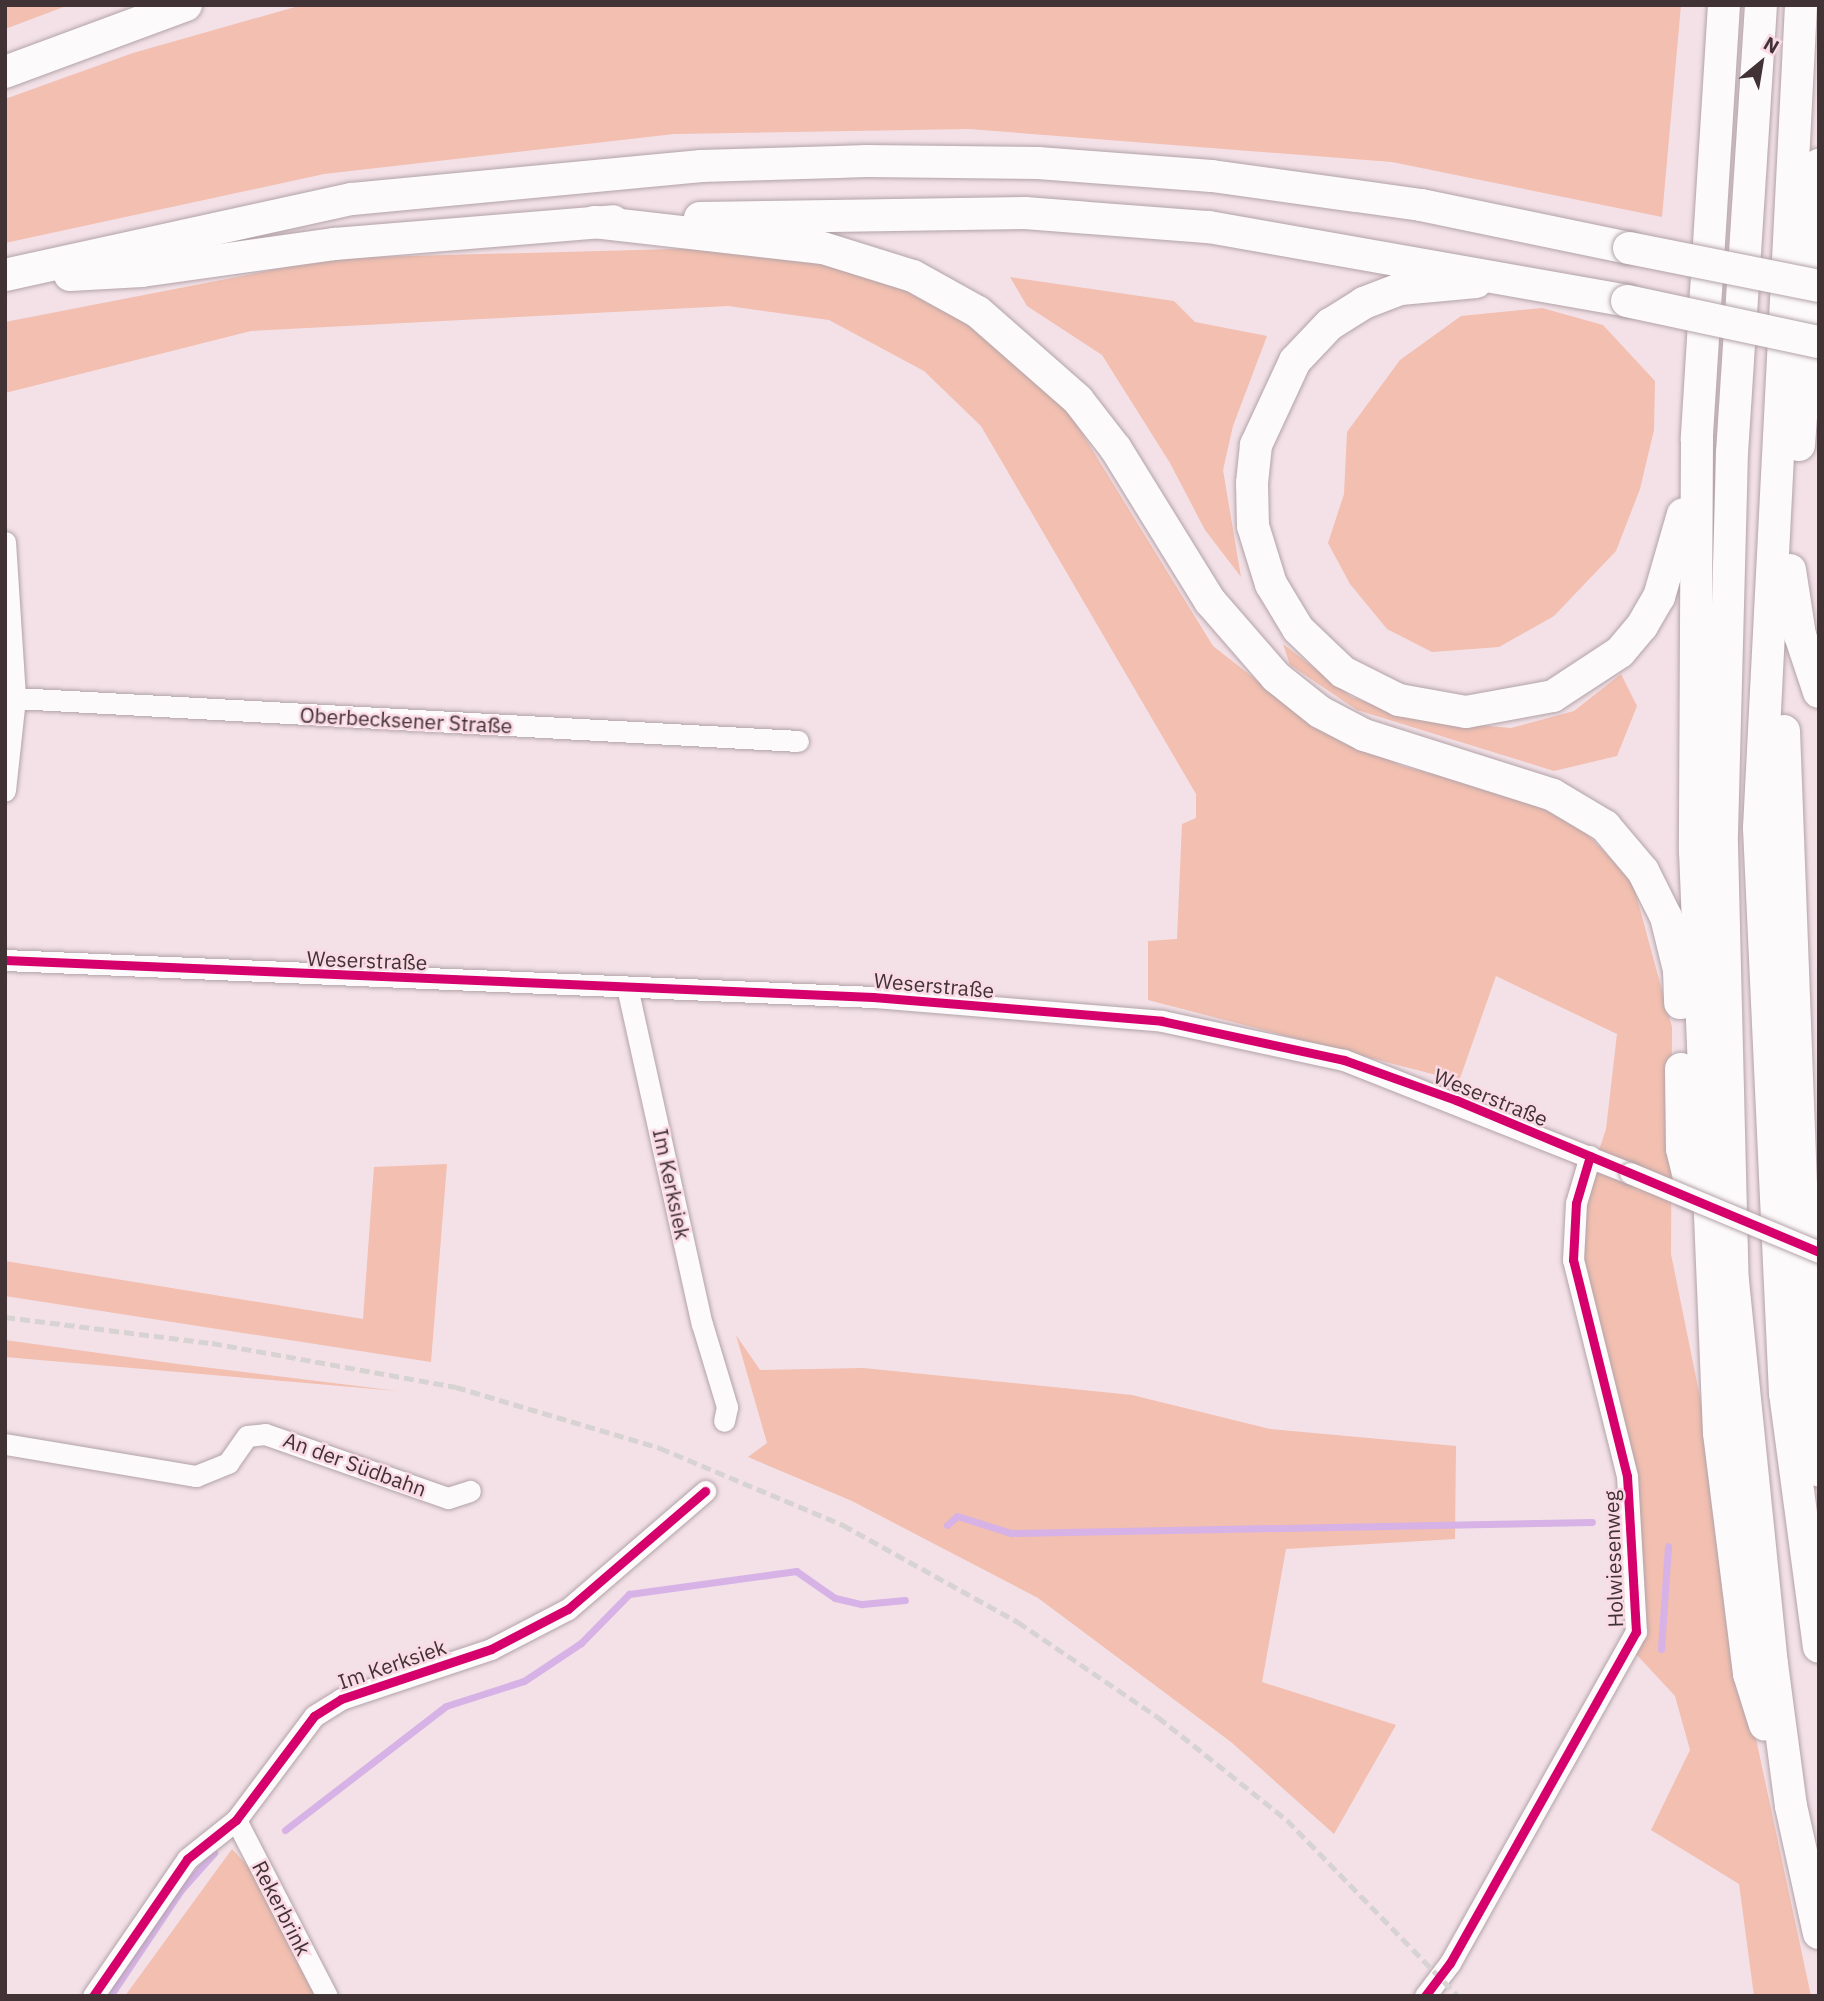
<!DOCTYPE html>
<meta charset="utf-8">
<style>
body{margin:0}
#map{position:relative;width:1824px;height:2001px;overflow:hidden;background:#f3e1e7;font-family:"IBM Plex Sans",sans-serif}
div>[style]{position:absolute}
.green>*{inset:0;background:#f2bfb0}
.stream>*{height:7px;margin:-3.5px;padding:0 3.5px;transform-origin:3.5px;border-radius:3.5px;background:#d6b2e6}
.roads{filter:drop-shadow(0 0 2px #b2a3a8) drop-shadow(0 0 2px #b2a3a8)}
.minor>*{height:21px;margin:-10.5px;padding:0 10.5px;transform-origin:10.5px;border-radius:10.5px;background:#fdfafb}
.highway>*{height:32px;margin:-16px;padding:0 16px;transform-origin:16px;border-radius:16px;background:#fdfafb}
.rail>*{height:5px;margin-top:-2.5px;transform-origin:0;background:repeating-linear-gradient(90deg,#d7d3d3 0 10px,transparent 0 15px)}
.bridges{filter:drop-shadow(0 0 2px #b2a3a8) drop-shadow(0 0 2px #b2a3a8)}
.minor-bridge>*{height:21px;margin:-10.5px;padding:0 10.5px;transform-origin:10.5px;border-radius:10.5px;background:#fdfafb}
.highway-bridge>*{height:32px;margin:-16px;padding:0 16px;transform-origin:16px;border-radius:16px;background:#fdfafb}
.cycleway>*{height:9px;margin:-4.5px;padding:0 4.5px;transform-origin:4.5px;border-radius:4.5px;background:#d6006c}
span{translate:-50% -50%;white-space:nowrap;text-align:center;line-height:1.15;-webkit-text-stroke:5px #fadae4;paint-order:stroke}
.street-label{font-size:21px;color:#413236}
.frame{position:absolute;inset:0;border:7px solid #413236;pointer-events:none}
.north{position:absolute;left:1726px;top:28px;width:70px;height:70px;-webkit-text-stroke:5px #fadae4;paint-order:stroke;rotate:30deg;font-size:19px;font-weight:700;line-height:28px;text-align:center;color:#413236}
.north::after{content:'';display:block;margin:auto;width:24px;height:32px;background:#413236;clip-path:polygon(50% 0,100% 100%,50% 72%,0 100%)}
</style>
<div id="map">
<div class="green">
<div style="clip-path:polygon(5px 5px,69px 5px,5px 29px)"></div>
<div style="clip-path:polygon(302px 5px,1681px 5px,1662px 217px,1392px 162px,969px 129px,674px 134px,324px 174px,5px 243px,5px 99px,133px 53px)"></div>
<div style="clip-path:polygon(748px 247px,875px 272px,964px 320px,1061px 399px,1213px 646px,1306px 719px,1402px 766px,1514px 795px,1581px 828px,1632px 880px,1672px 1027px,1671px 1254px,1705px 1422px,1755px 1734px,1811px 1996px,1754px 1996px,1739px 1884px,1651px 1830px,1690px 1750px,1675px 1696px,1635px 1653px,1636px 1542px,1584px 1268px,1580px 1208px,1606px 1129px,1617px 1034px,1496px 976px,1459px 1081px,1148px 1000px,1148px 941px,1177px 939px,1182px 824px,1196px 818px,1196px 794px,981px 426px,924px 371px,829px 320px,728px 306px,251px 331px,5px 393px,5px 322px,334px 258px)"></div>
<div style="clip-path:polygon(1010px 277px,1174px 301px,1195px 322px,1267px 336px,1233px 426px,1223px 470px,1241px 577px,1205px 530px,1170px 463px,1102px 355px,1027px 306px)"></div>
<div style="clip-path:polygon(1542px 308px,1603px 325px,1655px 381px,1654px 430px,1640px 489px,1616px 551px,1554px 616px,1499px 647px,1432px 652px,1387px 629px,1350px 584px,1328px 543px,1344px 494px,1347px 432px,1400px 360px,1461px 316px)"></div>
<div style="clip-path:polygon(1283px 644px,1352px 697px,1413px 719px,1511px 728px,1574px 711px,1621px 674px,1637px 706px,1617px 756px,1554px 771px,1357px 710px,1290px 665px)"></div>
<div style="clip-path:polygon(447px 1164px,431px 1362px,5px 1296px,5px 1261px,363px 1319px,374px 1167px)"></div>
<div style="clip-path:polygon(736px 1335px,760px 1370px,863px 1368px,1132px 1395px,1270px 1429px,1456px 1446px,1455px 1539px,1286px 1549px,1262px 1682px,1396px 1725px,1334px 1834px,1231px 1742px,1038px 1598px,852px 1501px,748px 1457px,767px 1443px)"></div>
<div style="clip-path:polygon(5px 1340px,178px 1364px,398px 1391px,5px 1357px)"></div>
<div style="clip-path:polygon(232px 1849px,285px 1906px,322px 1996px,125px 1996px)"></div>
</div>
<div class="stream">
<div style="left:947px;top:1525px;width:13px;rotate:-42deg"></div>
<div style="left:957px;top:1516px;width:57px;rotate:17.5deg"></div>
<div style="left:1011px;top:1533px;width:581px;rotate:-1.08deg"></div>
<div style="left:1661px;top:1649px;width:103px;rotate:-86.1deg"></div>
<div style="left:285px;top:1830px;width:203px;rotate:-37.6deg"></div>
<div style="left:446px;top:1706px;width:82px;rotate:-17.8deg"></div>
<div style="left:524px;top:1681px;width:69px;rotate:-33.7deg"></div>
<div style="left:581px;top:1643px;width:69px;rotate:-45.6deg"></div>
<div style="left:629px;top:1594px;width:169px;rotate:-7.8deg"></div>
<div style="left:796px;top:1571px;width:47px;rotate:34.7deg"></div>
<div style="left:835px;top:1598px;width:28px;rotate:13deg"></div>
<div style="left:862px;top:1604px;width:43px;rotate:-5.3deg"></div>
<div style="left:110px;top:1996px;width:128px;rotate:-56.2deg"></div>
<div style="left:181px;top:1890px;width:50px;rotate:-48.3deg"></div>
</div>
<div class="roads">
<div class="minor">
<div style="left:5px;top:542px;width:156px;rotate:86.3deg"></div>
<div style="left:15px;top:698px;width:93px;rotate:96.2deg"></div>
<div style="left:15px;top:698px;width:784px;rotate:3.14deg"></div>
<div style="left:5px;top:960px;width:869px;rotate:2.44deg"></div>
<div style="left:873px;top:997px;width:290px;rotate:4.7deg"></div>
<div style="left:1162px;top:1021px;width:186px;rotate:12.1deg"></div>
<div style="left:1344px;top:1060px;width:308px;rotate:21.6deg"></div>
<div style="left:627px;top:987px;width:345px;rotate:77.5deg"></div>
<div style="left:702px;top:1324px;width:87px;rotate:73.2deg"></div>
<div style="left:727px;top:1407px;width:14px;rotate:102deg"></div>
<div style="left:5px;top:1444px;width:194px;rotate:9.5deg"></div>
<div style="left:196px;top:1476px;width:35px;rotate:-22deg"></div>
<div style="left:228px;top:1463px;width:33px;rotate:-55deg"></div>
<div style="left:247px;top:1436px;width:18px;rotate:-6deg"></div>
<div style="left:265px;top:1434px;width:194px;rotate:19.3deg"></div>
<div style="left:448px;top:1498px;width:23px;rotate:-18deg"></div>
<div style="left:236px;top:1820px;width:198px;rotate:62.7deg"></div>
<div style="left:93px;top:1996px;width:166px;rotate:-55.5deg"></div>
<div style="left:187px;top:1859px;width:63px;rotate:-38.5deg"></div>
<div style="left:236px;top:1820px;width:130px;rotate:-53.1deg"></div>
<div style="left:314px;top:1716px;width:32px;rotate:-32deg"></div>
<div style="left:341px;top:1699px;width:158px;rotate:-18.4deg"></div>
<div style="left:491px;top:1649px;width:87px;rotate:-27.5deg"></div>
<div style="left:568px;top:1609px;width:181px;rotate:-40.7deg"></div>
<div style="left:1425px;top:1996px;width:41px;rotate:-52.9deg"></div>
<div style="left:1450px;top:1963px;width:380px;rotate:-60.7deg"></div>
<div style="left:1636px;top:1632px;width:156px;rotate:-93.3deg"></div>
<div style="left:1627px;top:1476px;width:223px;rotate:-104deg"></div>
<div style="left:1573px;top:1260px;width:57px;rotate:-87deg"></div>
<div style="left:1576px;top:1203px;width:49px;rotate:-73.4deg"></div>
</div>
<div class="highway">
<div style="left:1724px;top:5px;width:434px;rotate:93.6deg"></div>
<div style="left:1697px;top:438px;width:413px;rotate:90.3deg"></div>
<div style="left:1695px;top:851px;width:582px;rotate:87.64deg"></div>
<div style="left:1719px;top:1433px;width:243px;rotate:82.9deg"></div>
<div style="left:1749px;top:1674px;width:53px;rotate:72.6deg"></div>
<div style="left:1761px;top:5px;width:448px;rotate:93.7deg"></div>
<div style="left:1732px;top:452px;width:393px;rotate:91.5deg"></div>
<div style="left:1722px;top:845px;width:436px;rotate:88.6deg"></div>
<div style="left:1733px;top:1281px;width:385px;rotate:84.2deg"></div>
<div style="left:1772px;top:1664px;width:143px;rotate:82.4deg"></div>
<div style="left:1791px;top:1806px;width:130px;rotate:77.6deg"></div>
<div style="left:1801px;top:5px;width:824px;rotate:92.92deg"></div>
<div style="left:1759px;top:828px;width:566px;rotate:87.37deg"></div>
<div style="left:1785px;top:1393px;width:256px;rotate:82.4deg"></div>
<div style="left:5px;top:72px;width:193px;rotate:-20.3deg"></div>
<div style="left:700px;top:218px;width:325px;rotate:-0.9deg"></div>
<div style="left:1025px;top:213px;width:185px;rotate:4.4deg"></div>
<div style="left:1209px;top:227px;width:424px;rotate:10deg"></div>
<div style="left:594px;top:222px;width:230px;rotate:6.5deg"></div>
<div style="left:823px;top:248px;width:94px;rotate:17.3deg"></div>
<div style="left:913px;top:276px;width:74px;rotate:29deg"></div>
<div style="left:978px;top:312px;width:133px;rotate:41.3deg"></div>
<div style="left:1078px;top:400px;width:62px;rotate:52.2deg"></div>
<div style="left:1116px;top:449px;width:179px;rotate:58.3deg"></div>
<div style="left:1210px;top:601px;width:101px;rotate:49deg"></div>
<div style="left:1276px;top:677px;width:56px;rotate:38.5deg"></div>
<div style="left:1320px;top:712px;width:50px;rotate:27.6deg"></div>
<div style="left:1364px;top:735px;width:198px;rotate:17.6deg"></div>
<div style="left:1553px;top:795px;width:61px;rotate:30.8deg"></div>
<div style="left:1605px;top:826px;width:59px;rotate:49.8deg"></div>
<div style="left:1643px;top:871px;width:51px;rotate:63.4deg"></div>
<div style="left:1666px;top:917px;width:55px;rotate:76.2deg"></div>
<div style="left:1679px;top:970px;width:33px;rotate:88deg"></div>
<div style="left:5px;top:275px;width:355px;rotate:-12.4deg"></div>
<div style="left:352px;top:199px;width:351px;rotate:-5.4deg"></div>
<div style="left:701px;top:166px;width:166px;rotate:-1.7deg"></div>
<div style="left:867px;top:161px;width:171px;rotate:0.7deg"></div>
<div style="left:1038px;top:163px;width:174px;rotate:4.3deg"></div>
<div style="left:1212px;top:176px;width:211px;rotate:7.9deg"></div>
<div style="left:1421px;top:205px;width:212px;rotate:11.7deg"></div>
<div style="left:70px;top:275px;width:72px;rotate:-3.2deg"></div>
<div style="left:142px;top:271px;width:195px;rotate:-8deg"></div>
<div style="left:335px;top:244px;width:279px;rotate:-4.7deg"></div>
<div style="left:1476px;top:282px;width:76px;rotate:174.7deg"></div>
<div style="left:1400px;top:289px;width:39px;rotate:159deg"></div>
<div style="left:1364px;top:303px;width:40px;rotate:148deg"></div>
<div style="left:1330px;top:324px;width:51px;rotate:133.4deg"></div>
<div style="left:1295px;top:361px;width:93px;rotate:114.9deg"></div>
<div style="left:1256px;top:445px;width:38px;rotate:96deg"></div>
<div style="left:1252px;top:483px;width:43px;rotate:88.7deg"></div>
<div style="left:1253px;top:526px;width:61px;rotate:72.8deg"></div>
<div style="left:1271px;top:584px;width:52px;rotate:59deg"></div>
<div style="left:1298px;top:629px;width:62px;rotate:43.7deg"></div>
<div style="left:1343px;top:672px;width:63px;rotate:26.6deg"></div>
<div style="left:1399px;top:700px;width:68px;rotate:10.2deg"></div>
<div style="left:1466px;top:712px;width:88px;rotate:-10.4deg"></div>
<div style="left:1553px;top:696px;width:80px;rotate:-33.3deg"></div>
<div style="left:1620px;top:652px;width:34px;rotate:-50deg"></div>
<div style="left:1642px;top:626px;width:34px;rotate:-60deg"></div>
<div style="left:1659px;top:597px;width:86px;rotate:-73.9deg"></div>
<div style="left:1799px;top:445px;width:281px;rotate:-85.9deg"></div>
<div style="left:1790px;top:570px;width:66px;rotate:81.3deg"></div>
<div style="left:1800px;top:635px;width:60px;rotate:71.6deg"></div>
<div style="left:1784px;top:731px;width:614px;rotate:87.85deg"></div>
<div style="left:1807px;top:1345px;width:126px;rotate:84.5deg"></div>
<div style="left:1681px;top:1069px;width:80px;rotate:89.3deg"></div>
<div style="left:1682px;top:1149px;width:46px;rotate:76.3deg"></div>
</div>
</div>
<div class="rail">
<div style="left:5px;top:1317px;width:209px;rotate:7.2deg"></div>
<div style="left:212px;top:1343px;width:248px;rotate:10.2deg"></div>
<div style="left:456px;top:1387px;width:213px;rotate:16.6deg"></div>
<div style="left:660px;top:1448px;width:199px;rotate:22.8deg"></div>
<div style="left:843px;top:1525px;width:200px;rotate:29deg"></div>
<div style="left:1018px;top:1622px;width:169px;rotate:34.2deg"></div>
<div style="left:1158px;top:1717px;width:165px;rotate:38.6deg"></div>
<div style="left:1287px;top:1820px;width:245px;rotate:45.8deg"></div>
</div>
<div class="bridges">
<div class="minor-bridge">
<div style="left:1630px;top:1173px;width:205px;rotate:22.7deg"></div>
</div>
<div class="highway-bridge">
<div style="left:1629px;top:248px;width:194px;rotate:11.3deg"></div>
<div style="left:1627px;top:301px;width:196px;rotate:12.1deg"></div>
</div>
</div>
<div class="cycleway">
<div style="left:5px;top:960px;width:869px;rotate:2.44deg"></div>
<div style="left:873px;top:997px;width:290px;rotate:4.7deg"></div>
<div style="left:1162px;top:1021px;width:186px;rotate:12.1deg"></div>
<div style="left:1344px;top:1060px;width:119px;rotate:19.7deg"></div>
<div style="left:1456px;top:1100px;width:394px;rotate:22.7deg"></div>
<div style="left:93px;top:1996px;width:166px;rotate:-55.5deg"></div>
<div style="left:187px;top:1859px;width:63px;rotate:-38.5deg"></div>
<div style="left:236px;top:1820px;width:130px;rotate:-53.1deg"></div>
<div style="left:314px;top:1716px;width:32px;rotate:-32deg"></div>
<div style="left:341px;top:1699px;width:158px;rotate:-18.4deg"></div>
<div style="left:491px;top:1649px;width:87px;rotate:-27.5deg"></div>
<div style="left:568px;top:1609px;width:181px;rotate:-40.7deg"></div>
<div style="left:1425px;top:1996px;width:41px;rotate:-52.9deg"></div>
<div style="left:1450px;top:1963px;width:380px;rotate:-60.7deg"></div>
<div style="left:1636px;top:1632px;width:156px;rotate:-93.3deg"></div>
<div style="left:1627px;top:1476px;width:223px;rotate:-104deg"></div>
<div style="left:1573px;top:1260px;width:57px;rotate:-87deg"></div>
<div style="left:1576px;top:1203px;width:49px;rotate:-73.4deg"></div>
</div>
<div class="street-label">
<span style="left:406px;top:720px;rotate:3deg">Oberbecksener Straße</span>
<span style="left:367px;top:960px;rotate:2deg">Weserstraße</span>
<span style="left:934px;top:985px;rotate:5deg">Weserstraße</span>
<span style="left:1491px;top:1097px;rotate:22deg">Weserstraße</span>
<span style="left:672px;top:1184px;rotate:78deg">Im Kerksiek</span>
<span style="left:355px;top:1464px;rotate:20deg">An der Südbahn</span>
<span style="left:1613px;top:1559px;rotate:-92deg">Holwiesenweg</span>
<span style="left:392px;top:1664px;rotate:-19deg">Im Kerksiek</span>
<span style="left:282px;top:1908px;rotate:63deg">Rekerbrink</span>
</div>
<div class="frame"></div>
<div class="north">N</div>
</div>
